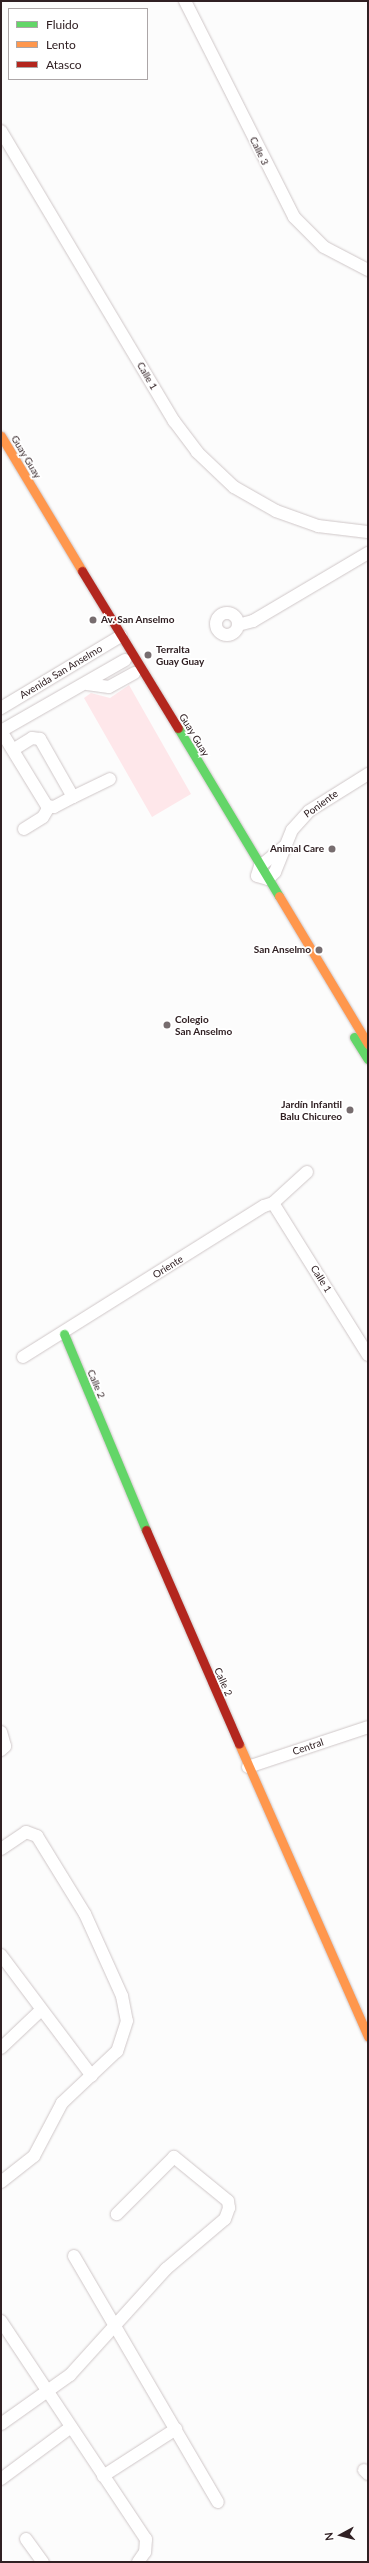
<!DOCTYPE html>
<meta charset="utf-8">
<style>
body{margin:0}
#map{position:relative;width:369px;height:2563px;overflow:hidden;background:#fcfcfc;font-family:Lato,sans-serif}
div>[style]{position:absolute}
.green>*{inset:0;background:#fee7ea}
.roads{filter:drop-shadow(0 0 1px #cfc7c8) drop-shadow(0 0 1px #cfc7c8)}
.street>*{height:12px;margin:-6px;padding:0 6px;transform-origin:6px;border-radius:6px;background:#fff}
.street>.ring{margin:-6px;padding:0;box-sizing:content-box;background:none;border:12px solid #fff;border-radius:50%}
.fast>*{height:9px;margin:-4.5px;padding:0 4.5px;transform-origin:4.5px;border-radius:4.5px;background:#63d668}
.slow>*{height:9px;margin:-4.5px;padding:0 4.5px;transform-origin:4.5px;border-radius:4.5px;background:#ff974d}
.jam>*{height:9px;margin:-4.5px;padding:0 4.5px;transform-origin:4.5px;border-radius:4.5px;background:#b3261e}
.dots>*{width:11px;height:11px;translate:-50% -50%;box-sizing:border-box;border:2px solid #fff;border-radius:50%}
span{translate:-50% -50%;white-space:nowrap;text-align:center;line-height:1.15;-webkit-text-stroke:3.5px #fff;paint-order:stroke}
.street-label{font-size:10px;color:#302023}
.poi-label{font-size:10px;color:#302023;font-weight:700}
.left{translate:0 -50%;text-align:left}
.right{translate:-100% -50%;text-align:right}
.frame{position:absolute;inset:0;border:2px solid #302023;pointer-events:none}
.legend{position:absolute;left:8px;top:8px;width:140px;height:72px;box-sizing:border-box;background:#fff;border:1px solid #aca6a7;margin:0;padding:5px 7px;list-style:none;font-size:12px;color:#302023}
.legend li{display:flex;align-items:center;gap:8px;height:20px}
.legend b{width:20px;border:1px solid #aca6a7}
.north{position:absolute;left:321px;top:2515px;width:40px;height:40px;-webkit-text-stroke:3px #fff;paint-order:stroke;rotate:263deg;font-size:11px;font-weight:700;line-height:16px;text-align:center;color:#302023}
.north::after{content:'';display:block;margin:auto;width:14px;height:18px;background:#302023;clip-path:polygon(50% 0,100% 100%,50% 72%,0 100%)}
</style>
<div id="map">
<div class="green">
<div style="clip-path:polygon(129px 685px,191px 794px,152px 817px,84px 698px,91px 693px,110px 698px)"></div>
</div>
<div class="roads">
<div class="street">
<div style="left:185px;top:1px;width:242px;rotate:63.2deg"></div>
<div style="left:294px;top:217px;width:42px;rotate:45deg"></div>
<div style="left:324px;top:247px;width:50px;rotate:27.6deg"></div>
<div style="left:1px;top:131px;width:338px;rotate:59.2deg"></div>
<div style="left:174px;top:421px;width:39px;rotate:53deg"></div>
<div style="left:197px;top:452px;width:51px;rotate:43.4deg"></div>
<div style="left:234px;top:487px;width:48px;rotate:29.7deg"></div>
<div style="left:276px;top:511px;width:45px;rotate:19.7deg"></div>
<div style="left:318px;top:526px;width:50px;rotate:6.8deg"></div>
<div class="ring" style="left:216px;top:613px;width:10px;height:10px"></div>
<div style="left:238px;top:625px;width:16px;rotate:-15deg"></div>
<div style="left:253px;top:621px;width:134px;rotate:-30.6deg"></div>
<div style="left:87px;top:684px;width:22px;rotate:8deg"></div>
<div style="left:109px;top:687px;width:29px;rotate:-29deg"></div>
<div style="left:1px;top:708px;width:140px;rotate:-31deg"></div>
<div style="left:1px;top:731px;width:88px;rotate:58.5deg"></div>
<div style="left:47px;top:806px;width:7px;rotate:8deg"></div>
<div style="left:54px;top:807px;width:21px;rotate:-28deg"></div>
<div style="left:73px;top:797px;width:67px;rotate:-119.6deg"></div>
<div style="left:40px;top:739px;width:8px;rotate:-173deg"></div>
<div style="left:32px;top:738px;width:22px;rotate:148deg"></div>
<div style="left:1px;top:731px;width:143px;rotate:-29.8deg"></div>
<div style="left:73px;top:797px;width:41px;rotate:-25.9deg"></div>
<div style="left:24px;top:829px;width:22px;rotate:-32deg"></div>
<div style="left:43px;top:817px;width:12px;rotate:-59deg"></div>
<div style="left:285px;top:846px;width:32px;rotate:141deg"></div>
<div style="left:260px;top:866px;width:10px;rotate:107deg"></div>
<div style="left:257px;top:876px;width:11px;rotate:15deg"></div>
<div style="left:268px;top:879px;width:10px;rotate:-45deg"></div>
<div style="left:275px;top:872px;width:45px;rotate:-68deg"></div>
<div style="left:292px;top:830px;width:25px;rotate:-48deg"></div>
<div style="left:309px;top:811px;width:70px;rotate:-32.1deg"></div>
<div style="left:273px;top:1203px;width:179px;rotate:58deg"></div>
<div style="left:23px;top:1357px;width:284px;rotate:-32.1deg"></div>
<div style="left:264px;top:1206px;width:9px;rotate:-18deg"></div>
<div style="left:273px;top:1203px;width:46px;rotate:-42.4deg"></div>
<div style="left:1px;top:1732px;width:15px;rotate:74deg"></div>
<div style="left:5px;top:1746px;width:6px;rotate:135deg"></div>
<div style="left:248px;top:1767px;width:126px;rotate:-18.4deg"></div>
<div style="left:1px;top:1849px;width:30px;rotate:-34deg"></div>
<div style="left:26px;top:1832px;width:12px;rotate:20deg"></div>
<div style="left:37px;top:1836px;width:92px;rotate:58.4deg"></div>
<div style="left:85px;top:1914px;width:90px;rotate:65.7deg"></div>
<div style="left:122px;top:1996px;width:25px;rotate:79deg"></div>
<div style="left:127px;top:2021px;width:32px;rotate:108deg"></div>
<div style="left:117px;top:2051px;width:76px;rotate:136.6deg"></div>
<div style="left:62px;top:2103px;width:60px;rotate:117.8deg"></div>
<div style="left:34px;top:2156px;width:42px;rotate:141.8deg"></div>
<div style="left:1px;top:1955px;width:151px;rotate:53.1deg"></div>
<div style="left:1px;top:2048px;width:54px;rotate:-43.5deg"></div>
<div style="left:74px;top:2256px;width:285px;rotate:59.7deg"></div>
<div style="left:1px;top:2321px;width:262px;rotate:56.4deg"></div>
<div style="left:146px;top:2539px;width:13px;rotate:94deg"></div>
<div style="left:145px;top:2552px;width:12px;rotate:125deg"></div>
<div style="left:1px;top:2424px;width:85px;rotate:-35.4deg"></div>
<div style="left:70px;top:2375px;width:143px;rotate:-47.8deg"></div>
<div style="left:166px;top:2269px;width:77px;rotate:-40.3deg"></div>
<div style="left:225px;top:2219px;width:12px;rotate:-70deg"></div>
<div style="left:229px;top:2208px;width:7px;rotate:-98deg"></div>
<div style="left:228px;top:2201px;width:70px;rotate:-140.8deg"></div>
<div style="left:174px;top:2157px;width:81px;rotate:135deg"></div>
<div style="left:364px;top:2470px;width:6px;rotate:45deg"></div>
<div style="left:103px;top:2476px;width:87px;rotate:-32.8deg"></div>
<div style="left:1px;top:2479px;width:87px;rotate:-36.6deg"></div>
<div style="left:26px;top:2539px;width:29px;rotate:54deg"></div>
</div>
<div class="fast">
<div style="left:178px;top:728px;width:196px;rotate:59deg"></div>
<div style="left:354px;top:1037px;width:26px;rotate:58deg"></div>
<div style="left:64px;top:1334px;width:212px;rotate:67.3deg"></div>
</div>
<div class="slow">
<div style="left:1px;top:436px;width:157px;rotate:59deg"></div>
<div style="left:279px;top:896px;width:173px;rotate:59deg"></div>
<div style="left:239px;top:1744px;width:320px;rotate:66.2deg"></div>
</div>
<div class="jam">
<div style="left:82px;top:571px;width:184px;rotate:58.6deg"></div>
<div style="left:146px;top:1530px;width:233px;rotate:66.5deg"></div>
</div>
</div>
<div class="dots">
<div style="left:93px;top:620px;background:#776d6f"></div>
<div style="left:148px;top:655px;background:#776d6f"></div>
<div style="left:332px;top:849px;background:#776d6f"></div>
<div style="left:319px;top:950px;background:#776d6f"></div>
<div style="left:167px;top:1025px;background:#776d6f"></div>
<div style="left:350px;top:1110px;background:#776d6f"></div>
</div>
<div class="street-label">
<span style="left:259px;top:151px;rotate:64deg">Calle 3</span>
<span style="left:147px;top:376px;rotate:60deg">Calle 1</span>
<span style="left:26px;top:457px;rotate:59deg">Guay Guay</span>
<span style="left:61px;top:672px;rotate:-31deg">Avenida San Anselmo</span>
<span style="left:194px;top:735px;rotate:59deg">Guay Guay</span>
<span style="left:321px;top:804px;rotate:-36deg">Poniente</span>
<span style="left:168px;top:1267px;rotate:-32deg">Oriente</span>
<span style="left:321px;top:1279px;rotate:58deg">Calle 1</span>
<span style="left:96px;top:1384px;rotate:67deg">Calle 2</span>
<span style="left:223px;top:1682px;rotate:66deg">Calle 2</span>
<span style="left:308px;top:1747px;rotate:-19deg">Central</span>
</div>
<div class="poi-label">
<span class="left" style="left:101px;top:620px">Av. San Anselmo</span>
<span class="left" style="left:156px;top:655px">Terralta<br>Guay Guay</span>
<span class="right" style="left:324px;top:849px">Animal Care</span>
<span class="right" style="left:311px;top:950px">San Anselmo</span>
<span class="left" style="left:175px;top:1025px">Colegio<br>San Anselmo</span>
<span class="right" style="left:342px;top:1110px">Jardín Infantil<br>Balu Chicureo</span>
</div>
<div class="frame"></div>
<ul class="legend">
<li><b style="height:5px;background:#63d668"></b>Fluido</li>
<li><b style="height:5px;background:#ff974d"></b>Lento</li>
<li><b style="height:5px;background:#b3261e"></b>Atasco</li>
</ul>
<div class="north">N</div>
</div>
